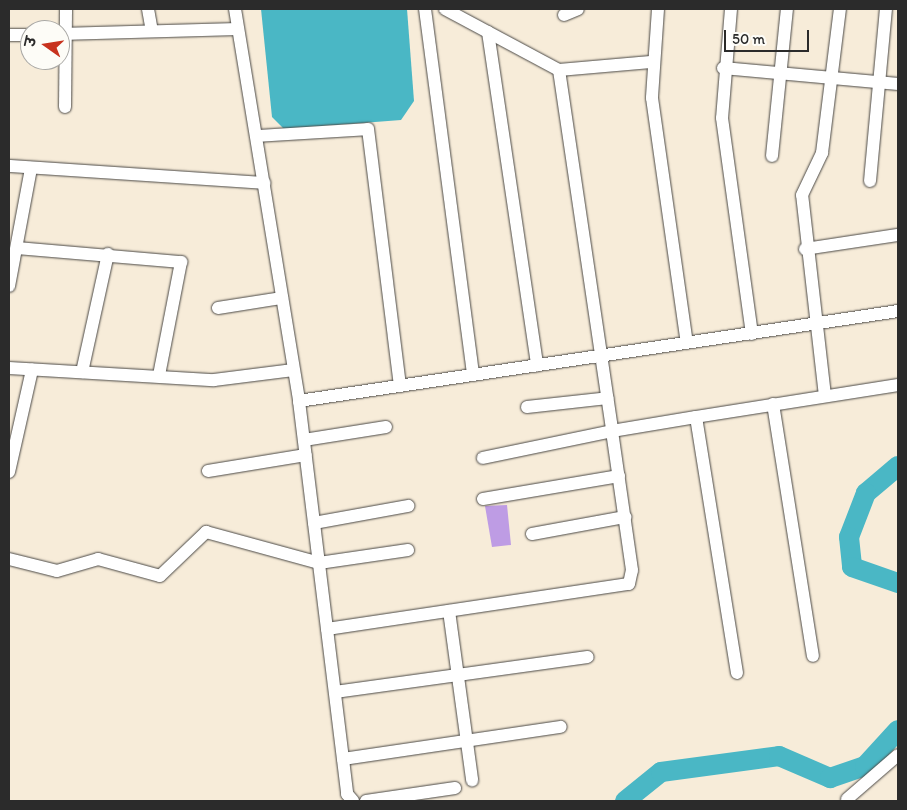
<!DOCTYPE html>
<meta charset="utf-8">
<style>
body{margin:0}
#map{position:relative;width:907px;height:810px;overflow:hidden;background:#f7ecd9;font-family:Itim,"Playpen Sans Deva",sans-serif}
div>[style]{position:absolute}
.water>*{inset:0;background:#4ab7c5}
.river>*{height:20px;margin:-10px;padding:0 10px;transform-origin:10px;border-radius:10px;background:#4ab7c5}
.building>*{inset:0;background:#be9ce4}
.roads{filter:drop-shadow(0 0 1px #4a4845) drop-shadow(0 0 1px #4a4845)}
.street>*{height:12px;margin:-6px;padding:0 6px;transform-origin:6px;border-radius:6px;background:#fff}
span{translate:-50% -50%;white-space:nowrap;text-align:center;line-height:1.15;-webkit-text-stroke:5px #fdfcf7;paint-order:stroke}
.frame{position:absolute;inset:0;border:10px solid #2b2b2b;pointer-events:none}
.north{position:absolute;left:20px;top:20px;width:50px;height:50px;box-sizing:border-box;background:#fdfcf7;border:1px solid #a9a8a5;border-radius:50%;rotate:283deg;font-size:14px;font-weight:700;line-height:20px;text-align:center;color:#2b2b2b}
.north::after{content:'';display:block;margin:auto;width:18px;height:22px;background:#c8321e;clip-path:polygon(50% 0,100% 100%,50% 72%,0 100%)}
.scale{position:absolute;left:724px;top:30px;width:85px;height:22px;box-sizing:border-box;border:2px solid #2b2b2b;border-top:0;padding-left:6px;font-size:15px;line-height:18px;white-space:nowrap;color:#2b2b2b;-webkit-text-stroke:4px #fdfcf7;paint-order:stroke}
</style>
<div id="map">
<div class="water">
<div style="clip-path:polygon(261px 9px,407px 9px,414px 101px,401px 120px,284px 129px,272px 117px)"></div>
</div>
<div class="river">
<div style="left:898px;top:466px;width:42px;rotate:139.8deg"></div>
<div style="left:866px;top:493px;width:47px;rotate:111.1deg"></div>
<div style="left:849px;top:537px;width:30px;rotate:84deg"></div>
<div style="left:852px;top:567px;width:49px;rotate:19.2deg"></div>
<div style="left:625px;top:801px;width:46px;rotate:-38.9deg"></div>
<div style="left:661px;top:772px;width:119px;rotate:-7.7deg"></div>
<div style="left:779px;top:756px;width:56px;rotate:23.3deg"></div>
<div style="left:830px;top:778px;width:37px;rotate:-19deg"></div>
<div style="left:865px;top:766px;width:49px;rotate:-47.5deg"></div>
</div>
<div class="building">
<div style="clip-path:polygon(507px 505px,511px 545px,492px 547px,485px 506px)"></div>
</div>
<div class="roads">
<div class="street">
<div style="left:148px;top:9px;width:22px;rotate:80deg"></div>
<div style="left:235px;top:9px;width:397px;rotate:80.7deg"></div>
<div style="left:299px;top:401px;width:606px;rotate:-8.54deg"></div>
<div style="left:425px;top:9px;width:369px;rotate:82.5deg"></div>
<div style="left:445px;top:9px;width:129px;rotate:28.2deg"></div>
<div style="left:559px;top:70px;width:365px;rotate:81.6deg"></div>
<div style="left:612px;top:431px;width:85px;rotate:-9.5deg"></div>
<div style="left:658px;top:9px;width:89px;rotate:93.9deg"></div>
<div style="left:652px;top:98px;width:247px;rotate:81.9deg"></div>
<div style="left:731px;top:9px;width:109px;rotate:94.7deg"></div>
<div style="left:722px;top:118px;width:218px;rotate:82.1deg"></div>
<div style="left:564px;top:15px;width:15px;rotate:-23deg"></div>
<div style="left:488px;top:32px;width:337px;rotate:81.6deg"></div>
<div style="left:60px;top:34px;width:178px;rotate:-1.6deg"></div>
<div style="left:9px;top:35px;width:21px"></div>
<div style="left:723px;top:68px;width:176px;rotate:5.2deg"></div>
<div style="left:559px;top:70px;width:92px;rotate:-5deg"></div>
<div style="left:65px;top:107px;width:98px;rotate:-89.4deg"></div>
<div style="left:257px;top:136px;width:111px;rotate:-3.6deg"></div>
<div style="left:368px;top:129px;width:259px;rotate:82.9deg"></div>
<div style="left:772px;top:156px;width:148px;rotate:-84.2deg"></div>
<div style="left:9px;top:166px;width:256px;rotate:3.8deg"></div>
<div style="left:870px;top:181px;width:173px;rotate:-84.7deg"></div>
<div style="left:17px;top:248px;width:165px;rotate:4.9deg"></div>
<div style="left:181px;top:262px;width:115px;rotate:101deg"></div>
<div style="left:805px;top:249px;width:94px;rotate:-8.6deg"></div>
<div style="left:9px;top:286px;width:120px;rotate:-79.4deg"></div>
<div style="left:218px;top:308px;width:65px;rotate:-8.9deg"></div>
<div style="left:9px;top:368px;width:205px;rotate:3.4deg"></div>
<div style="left:214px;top:380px;width:80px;rotate:-7.2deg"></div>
<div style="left:82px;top:372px;width:121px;rotate:-77.6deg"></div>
<div style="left:825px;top:396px;width:202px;rotate:-96.5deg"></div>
<div style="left:802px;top:195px;width:47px;rotate:-64.5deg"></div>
<div style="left:822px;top:153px;width:145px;rotate:-82.9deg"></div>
<div style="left:299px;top:401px;width:396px;rotate:83deg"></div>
<div style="left:347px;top:794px;width:9px;rotate:49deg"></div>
<div style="left:773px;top:404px;width:255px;rotate:81deg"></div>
<div style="left:527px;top:407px;width:81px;rotate:-6.3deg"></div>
<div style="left:304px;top:440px;width:83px;rotate:-9deg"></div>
<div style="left:208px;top:471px;width:99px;rotate:-9.3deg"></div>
<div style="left:9px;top:472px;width:105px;rotate:-77.3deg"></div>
<div style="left:483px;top:499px;width:138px;rotate:-9.6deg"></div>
<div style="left:314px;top:523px;width:96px;rotate:-10.3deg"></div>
<div style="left:532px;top:534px;width:95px;rotate:-10.4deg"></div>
<div style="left:9px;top:559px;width:49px;rotate:14deg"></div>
<div style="left:57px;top:571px;width:43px;rotate:-16.3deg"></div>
<div style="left:98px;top:559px;width:64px;rotate:15.3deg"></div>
<div style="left:160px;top:576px;width:64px;rotate:-43.7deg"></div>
<div style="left:206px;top:532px;width:117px;rotate:15.3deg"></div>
<div style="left:319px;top:563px;width:90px;rotate:-8.3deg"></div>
<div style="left:449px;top:611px;width:171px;rotate:82.2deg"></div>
<div style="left:327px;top:629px;width:305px;rotate:-8.5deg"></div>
<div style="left:629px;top:584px;width:14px;rotate:-78deg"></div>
<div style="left:632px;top:570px;width:140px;rotate:-98.2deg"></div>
<div style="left:612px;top:431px;width:132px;rotate:168.2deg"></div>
<div style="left:737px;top:673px;width:259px;rotate:-99.1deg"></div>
<div style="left:696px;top:417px;width:205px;rotate:-9deg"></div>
<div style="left:335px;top:692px;width:255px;rotate:-7.9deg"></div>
<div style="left:343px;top:759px;width:220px;rotate:-8.4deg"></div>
<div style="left:847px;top:799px;width:67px;rotate:-40.8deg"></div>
<div style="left:366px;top:801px;width:90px;rotate:-8.3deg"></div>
</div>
</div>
<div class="frame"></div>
<div class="north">उ</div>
<div class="scale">50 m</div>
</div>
